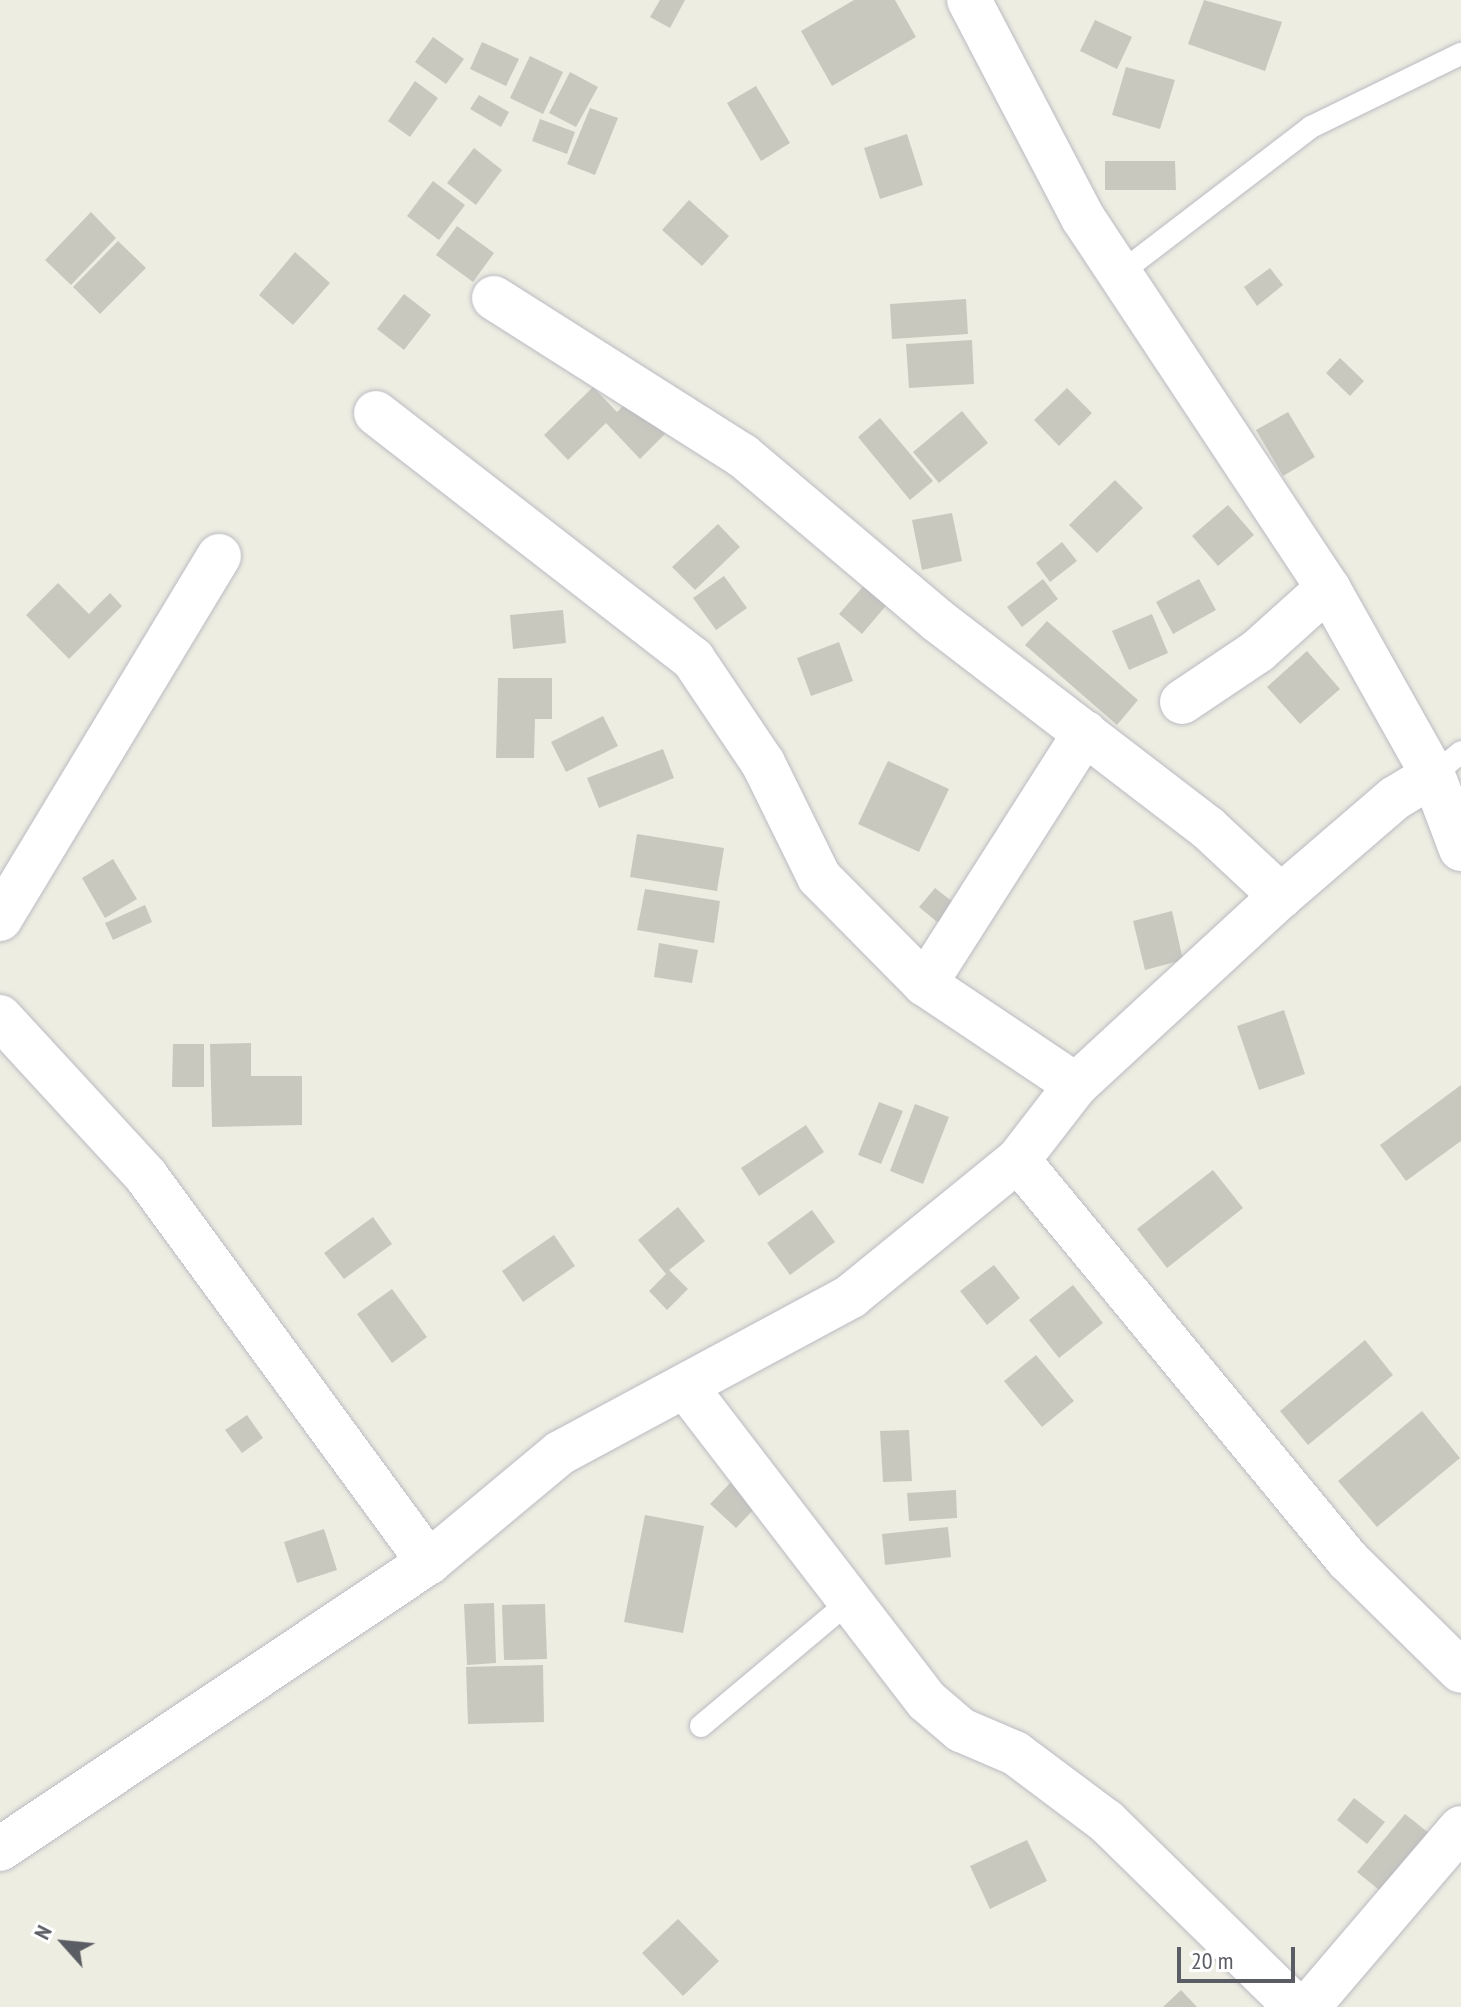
<!DOCTYPE html>
<style>
body{margin:0}
#map{position:relative;width:1461px;height:2007px;overflow:hidden;background:#eeede2;font-family:"PT Sans Narrow",sans-serif}
div>[style]{position:absolute}
.building>*{inset:0;background:#c9c8bf}
.roads{filter:drop-shadow(0 0 2px #babbc2) drop-shadow(0 0 2px #babbc2)}
.lane>*{height:22px;margin:-11px;padding:0 11px;transform-origin:11px;border-radius:11px;background:#fff}
.street>*{height:44px;margin:-22px;padding:0 22px;transform-origin:22px;border-radius:22px;background:#fff}
span{translate:-50% -50%;white-space:nowrap;text-align:center;line-height:1.15;-webkit-text-stroke:8px #fff;paint-order:stroke}
.north{position:absolute;left:24px;top:1903px;width:80px;height:80px;-webkit-text-stroke:6px #fff;paint-order:stroke;rotate:297deg;font-size:22px;font-weight:700;line-height:32px;text-align:center;color:#5b5d64}
.north::after{content:'';display:block;margin:auto;width:28px;height:36px;background:#5b5d64;clip-path:polygon(50% 0,100% 100%,50% 72%,0 100%)}
.scale{position:absolute;left:1177px;top:1947px;width:118px;height:36px;box-sizing:border-box;border:4px solid #5b5d64;border-top:0;padding-left:10px;font-size:24px;line-height:28px;white-space:nowrap;color:#5b5d64;-webkit-text-stroke:6px #fff;paint-order:stroke}
</style>
<div id="map">
<div class="building">
<div style="clip-path:polygon(660px 0,685px 0,670px 28px,650px 17px)"></div>
<div style="clip-path:polygon(854px 0,895px 0,916px 37px,832px 86px,801px 31px)"></div>
<div style="clip-path:polygon(1204px 0,1282px 22px,1265px 71px,1188px 44px)"></div>
<div style="clip-path:polygon(1095px 20px,1132px 37px,1117px 69px,1080px 51px)"></div>
<div style="clip-path:polygon(433px 37px,464px 59px,446px 84px,415px 62px)"></div>
<div style="clip-path:polygon(482px 42px,519px 59px,506px 86px,470px 69px)"></div>
<div style="clip-path:polygon(530px 56px,563px 72px,543px 114px,510px 98px)"></div>
<div style="clip-path:polygon(1126px 67px,1175px 80px,1160px 129px,1112px 115px)"></div>
<div style="clip-path:polygon(570px 72px,598px 87px,576px 127px,549px 113px)"></div>
<div style="clip-path:polygon(415px 81px,438px 98px,410px 137px,388px 121px)"></div>
<div style="clip-path:polygon(756px 86px,790px 143px,761px 161px,727px 103px)"></div>
<div style="clip-path:polygon(479px 95px,509px 112px,501px 127px,470px 109px)"></div>
<div style="clip-path:polygon(590px 108px,618px 118px,595px 175px,567px 164px)"></div>
<div style="clip-path:polygon(540px 119px,575px 132px,567px 154px,532px 141px)"></div>
<div style="clip-path:polygon(907px 134px,923px 185px,880px 199px,864px 148px)"></div>
<div style="clip-path:polygon(474px 148px,502px 170px,476px 205px,447px 183px)"></div>
<div style="clip-path:polygon(1105px 161px,1175px 161px,1176px 190px,1105px 190px)"></div>
<div style="clip-path:polygon(433px 181px,465px 205px,439px 240px,407px 216px)"></div>
<div style="clip-path:polygon(689px 200px,729px 236px,702px 266px,662px 230px)"></div>
<div style="clip-path:polygon(91px 212px,116px 238px,71px 285px,45px 260px)"></div>
<div style="clip-path:polygon(457px 226px,494px 253px,473px 282px,436px 255px)"></div>
<div style="clip-path:polygon(118px 241px,146px 268px,100px 314px,73px 287px)"></div>
<div style="clip-path:polygon(295px 252px,330px 283px,293px 325px,259px 295px)"></div>
<div style="clip-path:polygon(1270px 268px,1283px 285px,1257px 306px,1244px 287px)"></div>
<div style="clip-path:polygon(404px 294px,431px 315px,404px 350px,377px 329px)"></div>
<div style="clip-path:polygon(966px 299px,968px 334px,892px 339px,890px 304px)"></div>
<div style="clip-path:polygon(972px 340px,974px 384px,909px 388px,906px 344px)"></div>
<div style="clip-path:polygon(1340px 358px,1364px 381px,1350px 396px,1326px 373px)"></div>
<div style="clip-path:polygon(593px 387px,617px 412px,630px 399px,665px 434px,640px 459px,606px 423px,568px 460px,544px 435px)"></div>
<div style="clip-path:polygon(1067px 388px,1092px 413px,1059px 446px,1034px 420px)"></div>
<div style="clip-path:polygon(962px 411px,988px 443px,939px 483px,913px 452px)"></div>
<div style="clip-path:polygon(1288px 412px,1315px 457px,1283px 476px,1256px 430px)"></div>
<div style="clip-path:polygon(880px 418px,933px 481px,910px 500px,858px 437px)"></div>
<div style="clip-path:polygon(1115px 480px,1143px 508px,1097px 553px,1069px 525px)"></div>
<div style="clip-path:polygon(1228px 505px,1254px 535px,1218px 566px,1192px 536px)"></div>
<div style="clip-path:polygon(952px 513px,962px 561px,922px 570px,912px 520px)"></div>
<div style="clip-path:polygon(718px 524px,740px 547px,695px 590px,672px 567px)"></div>
<div style="clip-path:polygon(1062px 542px,1077px 561px,1050px 582px,1036px 563px)"></div>
<div style="clip-path:polygon(873px 575px,896px 594px,862px 634px,839px 614px)"></div>
<div style="clip-path:polygon(724px 576px,747px 608px,716px 630px,693px 598px)"></div>
<div style="clip-path:polygon(1043px 579px,1058px 599px,1022px 627px,1007px 607px)"></div>
<div style="clip-path:polygon(1199px 579px,1216px 610px,1173px 634px,1156px 602px)"></div>
<div style="clip-path:polygon(58px 583px,89px 614px,110px 593px,122px 606px,69px 659px,26px 615px)"></div>
<div style="clip-path:polygon(563px 610px,566px 643px,513px 649px,510px 615px)"></div>
<div style="clip-path:polygon(1152px 614px,1168px 653px,1129px 670px,1112px 631px)"></div>
<div style="clip-path:polygon(1047px 621px,1138px 700px,1117px 725px,1025px 645px)"></div>
<div style="clip-path:polygon(839px 642px,853px 681px,811px 696px,797px 658px)"></div>
<div style="clip-path:polygon(1307px 651px,1340px 689px,1300px 724px,1267px 687px)"></div>
<div style="clip-path:polygon(498px 678px,552px 678px,552px 719px,535px 719px,534px 758px,496px 758px)"></div>
<div style="clip-path:polygon(603px 716px,618px 746px,566px 772px,551px 742px)"></div>
<div style="clip-path:polygon(663px 749px,674px 778px,599px 808px,587px 778px)"></div>
<div style="clip-path:polygon(888px 761px,949px 789px,919px 852px,858px 824px)"></div>
<div style="clip-path:polygon(637px 834px,724px 848px,717px 891px,630px 877px)"></div>
<div style="clip-path:polygon(113px 859px,137px 899px,105px 918px,82px 878px)"></div>
<div style="clip-path:polygon(935px 888px,958px 906px,942px 926px,919px 907px)"></div>
<div style="clip-path:polygon(645px 889px,720px 901px,714px 943px,637px 930px)"></div>
<div style="clip-path:polygon(145px 905px,152px 922px,113px 940px,105px 923px)"></div>
<div style="clip-path:polygon(1172px 911px,1183px 960px,1145px 970px,1133px 921px)"></div>
<div style="clip-path:polygon(659px 943px,698px 950px,692px 983px,654px 977px)"></div>
<div style="clip-path:polygon(1284px 1010px,1305px 1074px,1259px 1090px,1237px 1026px)"></div>
<div style="clip-path:polygon(251px 1043px,251px 1076px,302px 1076px,302px 1125px,212px 1127px,210px 1044px)"></div>
<div style="clip-path:polygon(173px 1044px,204px 1044px,204px 1087px,172px 1087px)"></div>
<div style="clip-path:polygon(1461px 1085px,1461px 1141px,1406px 1181px,1380px 1145px)"></div>
<div style="clip-path:polygon(879px 1102px,903px 1111px,881px 1164px,858px 1155px)"></div>
<div style="clip-path:polygon(915px 1104px,949px 1117px,923px 1184px,890px 1171px)"></div>
<div style="clip-path:polygon(806px 1125px,824px 1152px,759px 1196px,741px 1168px)"></div>
<div style="clip-path:polygon(1213px 1170px,1243px 1208px,1167px 1268px,1137px 1229px)"></div>
<div style="clip-path:polygon(678px 1207px,705px 1241px,669px 1270px,688px 1289px,667px 1310px,649px 1291px,666px 1274px,638px 1240px)"></div>
<div style="clip-path:polygon(812px 1210px,835px 1242px,790px 1275px,767px 1243px)"></div>
<div style="clip-path:polygon(373px 1217px,392px 1244px,344px 1279px,324px 1253px)"></div>
<div style="clip-path:polygon(554px 1235px,575px 1266px,523px 1302px,502px 1271px)"></div>
<div style="clip-path:polygon(994px 1265px,1020px 1298px,987px 1325px,960px 1291px)"></div>
<div style="clip-path:polygon(1073px 1285px,1103px 1323px,1059px 1358px,1029px 1320px)"></div>
<div style="clip-path:polygon(392px 1289px,427px 1337px,392px 1363px,357px 1314px)"></div>
<div style="clip-path:polygon(1365px 1340px,1393px 1375px,1308px 1445px,1280px 1411px)"></div>
<div style="clip-path:polygon(1036px 1355px,1074px 1401px,1042px 1427px,1004px 1381px)"></div>
<div style="clip-path:polygon(1422px 1411px,1460px 1458px,1377px 1527px,1338px 1481px)"></div>
<div style="clip-path:polygon(247px 1415px,263px 1438px,242px 1453px,225px 1430px)"></div>
<div style="clip-path:polygon(909px 1430px,912px 1481px,883px 1482px,880px 1431px)"></div>
<div style="clip-path:polygon(732px 1481px,758px 1505px,736px 1528px,710px 1504px)"></div>
<div style="clip-path:polygon(956px 1490px,957px 1518px,909px 1521px,907px 1493px)"></div>
<div style="clip-path:polygon(645px 1515px,704px 1526px,683px 1633px,624px 1622px)"></div>
<div style="clip-path:polygon(948px 1527px,951px 1557px,885px 1565px,882px 1534px)"></div>
<div style="clip-path:polygon(324px 1529px,337px 1570px,297px 1583px,284px 1542px)"></div>
<div style="clip-path:polygon(494px 1603px,496px 1663px,467px 1665px,464px 1604px)"></div>
<div style="clip-path:polygon(545px 1604px,547px 1659px,504px 1660px,502px 1605px)"></div>
<div style="clip-path:polygon(543px 1665px,544px 1722px,468px 1724px,466px 1667px)"></div>
<div style="clip-path:polygon(1354px 1798px,1385px 1822px,1367px 1844px,1337px 1820px)"></div>
<div style="clip-path:polygon(1405px 1814px,1430px 1834px,1383px 1893px,1357px 1872px)"></div>
<div style="clip-path:polygon(1027px 1840px,1047px 1881px,990px 1909px,970px 1866px)"></div>
<div style="clip-path:polygon(678px 1919px,719px 1961px,683px 1996px,642px 1953px)"></div>
<div style="clip-path:polygon(1181px 1990px,1197px 2007px,1163px 2007px)"></div>
</div>
<div class="roads">
<div class="lane">
<div style="left:1119px;top:274px;width:242px;rotate:-37.4deg"></div>
<div style="left:1311px;top:127px;width:167px;rotate:-26deg"></div>
<div style="left:1433px;top:775px;width:36px;rotate:-39deg"></div>
<div style="left:701px;top:1726px;width:194px;rotate:-40deg"></div>
</div>
<div class="street">
<div style="left:969px;top:0;width:246px;rotate:62.4deg"></div>
<div style="left:1083px;top:218px;width:444px;rotate:56.5deg"></div>
<div style="left:1328px;top:588px;width:214px;rotate:60.7deg"></div>
<div style="left:1433px;top:775px;width:79px;rotate:69.3deg"></div>
<div style="left:494px;top:298px;width:295px;rotate:32.4deg"></div>
<div style="left:743px;top:456px;width:254px;rotate:40.2deg"></div>
<div style="left:937px;top:620px;width:342px;rotate:37.5deg"></div>
<div style="left:1208px;top:828px;width:100px;rotate:43deg"></div>
<div style="left:376px;top:413px;width:401px;rotate:37.8deg"></div>
<div style="left:693px;top:659px;width:125px;rotate:56.1deg"></div>
<div style="left:763px;top:763px;width:127px;rotate:63.8deg"></div>
<div style="left:819px;top:877px;width:151px;rotate:45.3deg"></div>
<div style="left:925px;top:984px;width:182px;rotate:33.8deg"></div>
<div style="left:1076px;top:1085px;width:279px;rotate:-42.7deg"></div>
<div style="left:1281px;top:896px;width:150px;rotate:-40.7deg"></div>
<div style="left:1395px;top:798px;width:44px;rotate:-31.2deg"></div>
<div style="left:1182px;top:702px;width:92px;rotate:-33.9deg"></div>
<div style="left:1258px;top:651px;width:94px;rotate:-42deg"></div>
<div style="left:0;top:919px;width:424px;rotate:-58.9deg"></div>
<div style="left:925px;top:984px;width:298px;rotate:-57.5deg"></div>
<div style="left:0;top:1017px;width:216px;rotate:47.4deg"></div>
<div style="left:146px;top:1176px;width:479px;rotate:53.8deg"></div>
<div style="left:1018px;top:1160px;width:519px;rotate:50.48deg"></div>
<div style="left:1348px;top:1560px;width:158px;rotate:44.5deg"></div>
<div style="left:685px;top:1386px;width:397px;rotate:52.5deg"></div>
<div style="left:927px;top:1701px;width:45px;rotate:40.5deg"></div>
<div style="left:961px;top:1730px;width:59px;rotate:23.1deg"></div>
<div style="left:1015px;top:1753px;width:114px;rotate:36.8deg"></div>
<div style="left:1106px;top:1821px;width:266px;rotate:44.4deg"></div>
<div style="left:0;top:1849px;width:516px;rotate:-33.78deg"></div>
<div style="left:429px;top:1562px;width:170px;rotate:-39.8deg"></div>
<div style="left:560px;top:1453px;width:331px;rotate:-28.3deg"></div>
<div style="left:851px;top:1296px;width:215px;rotate:-39.2deg"></div>
<div style="left:1018px;top:1160px;width:95px;rotate:-52.3deg"></div>
<div style="left:1308px;top:2007px;width:235px;rotate:-49.5deg"></div>
</div>
</div>
<div class="north">N</div>
<div class="scale">20 m</div>
</div>
